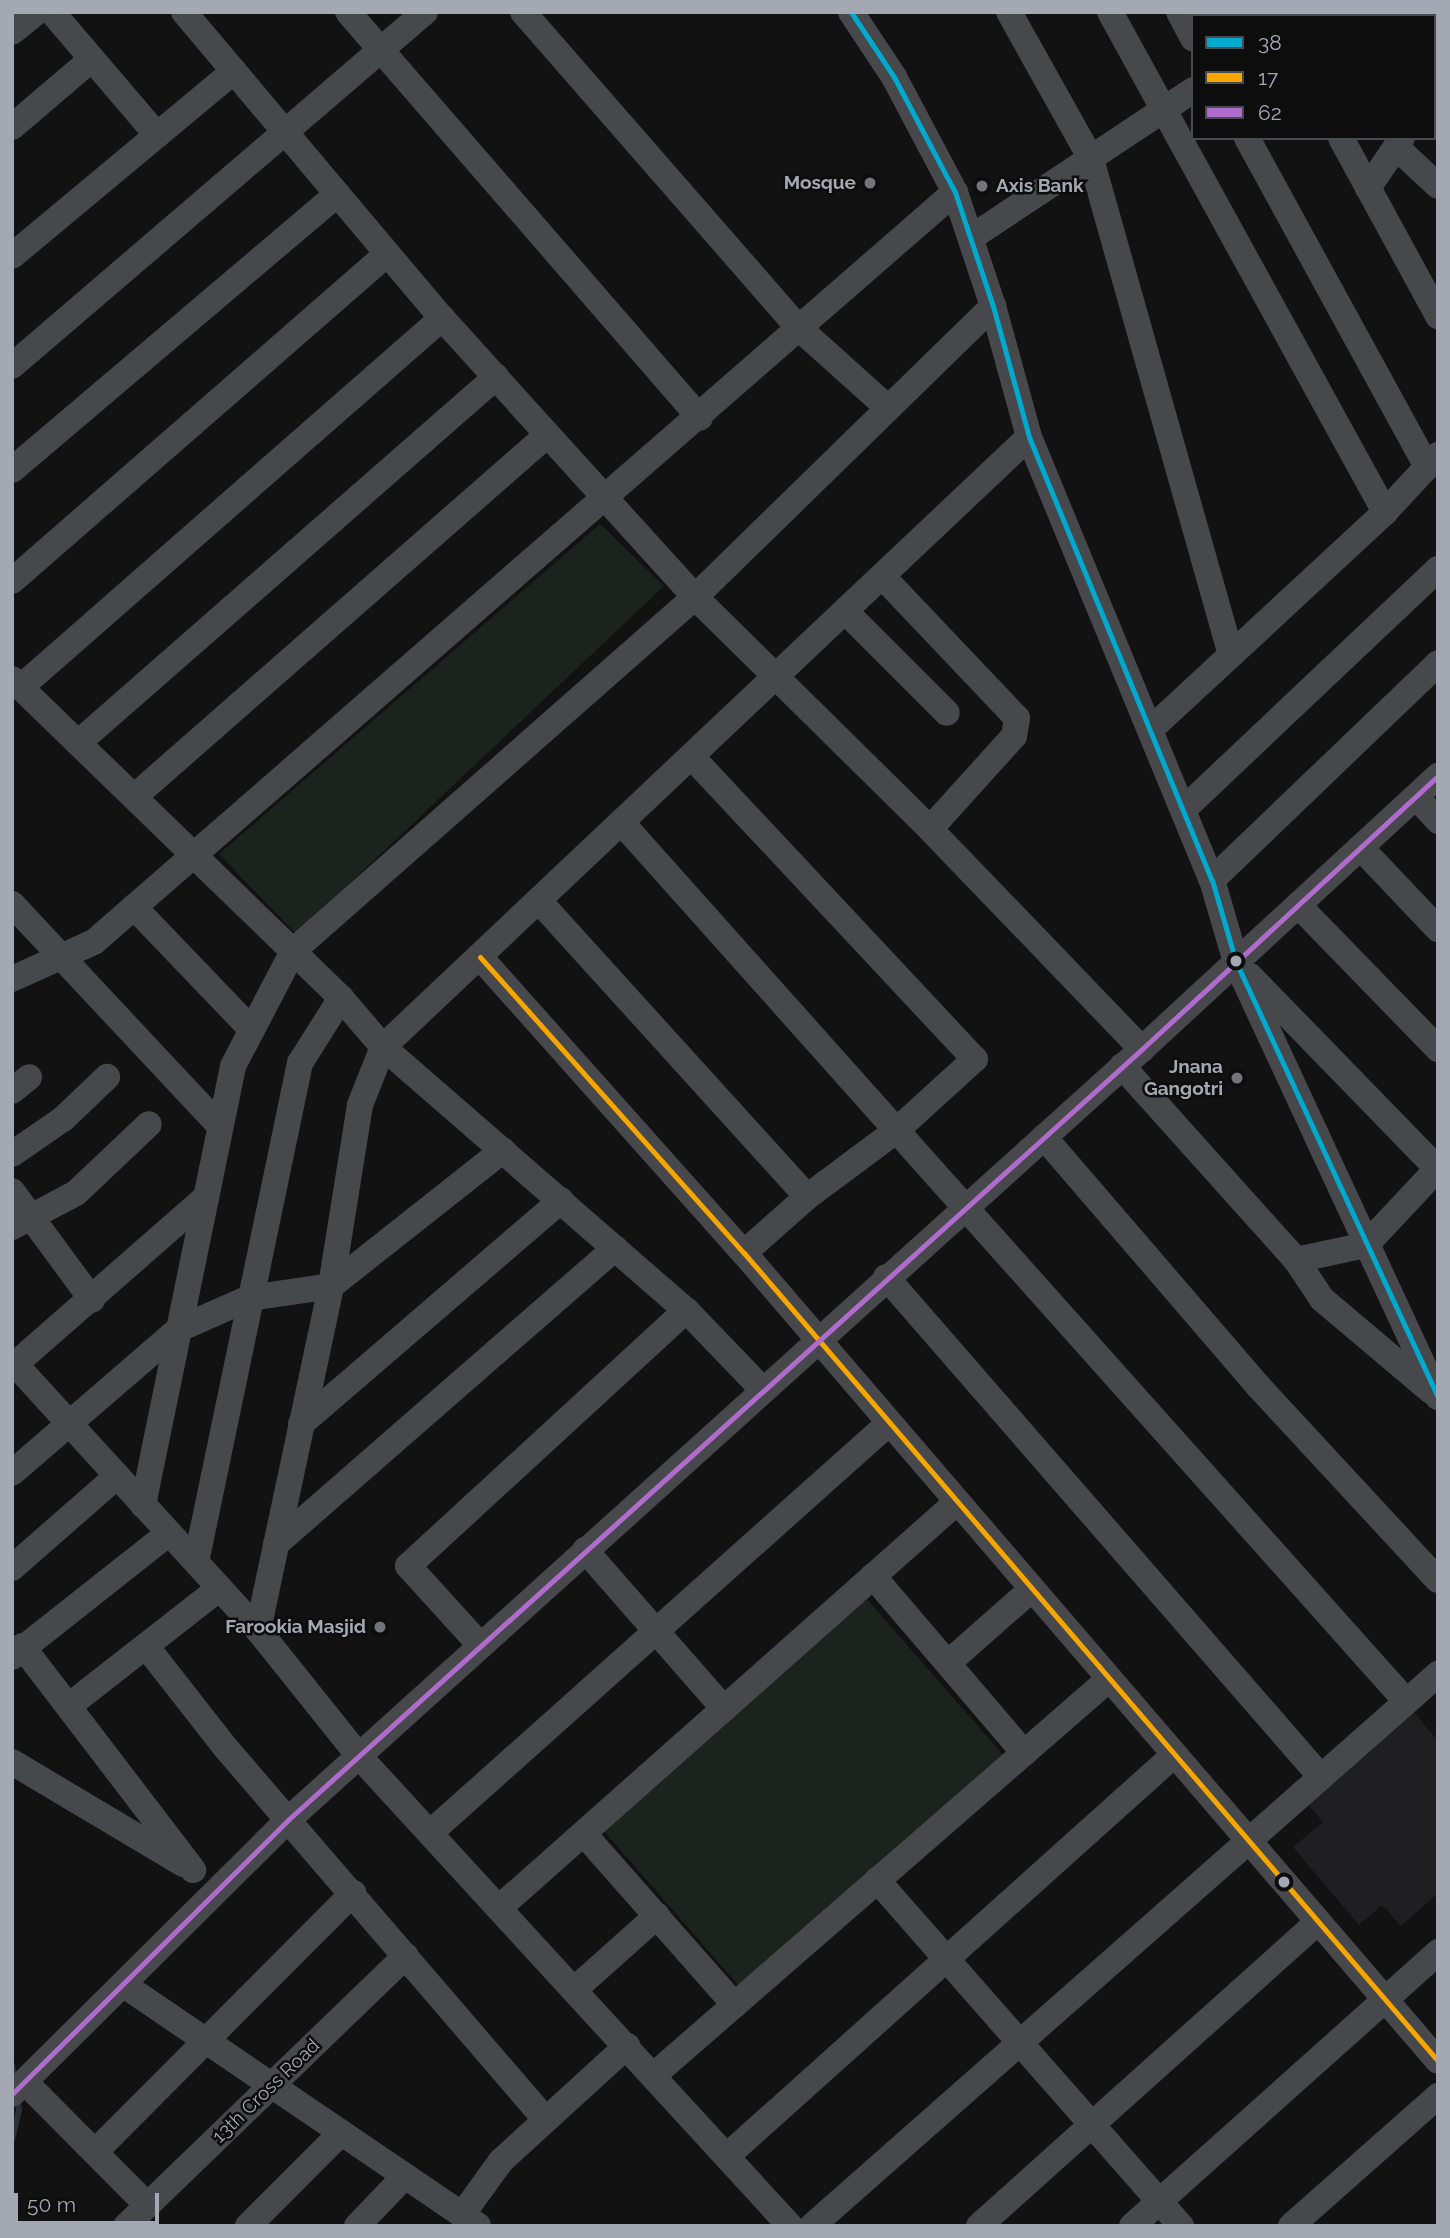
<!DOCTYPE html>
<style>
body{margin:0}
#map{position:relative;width:1450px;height:2238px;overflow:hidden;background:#121213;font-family:Raleway,sans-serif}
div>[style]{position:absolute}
.built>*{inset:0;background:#1f1f21}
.green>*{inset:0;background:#1c221d}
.stream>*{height:6px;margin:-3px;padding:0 3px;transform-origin:3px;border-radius:3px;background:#2a3136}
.minor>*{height:26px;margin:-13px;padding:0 13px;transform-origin:13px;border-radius:13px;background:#47484b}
.bus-1>*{height:5px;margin:-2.5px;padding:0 2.5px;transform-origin:2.5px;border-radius:2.5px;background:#00a9ce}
.bus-2>*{height:5px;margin:-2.5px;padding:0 2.5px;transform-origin:2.5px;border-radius:2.5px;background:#f7a600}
.bus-3>*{height:5px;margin:-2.5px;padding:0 2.5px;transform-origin:2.5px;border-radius:2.5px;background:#b06ccc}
.dots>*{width:19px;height:19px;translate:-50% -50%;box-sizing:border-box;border:4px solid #0d0d0e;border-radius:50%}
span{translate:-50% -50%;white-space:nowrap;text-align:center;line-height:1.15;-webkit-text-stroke:5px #0d0d0e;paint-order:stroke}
.poi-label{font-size:19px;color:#a4a8b2;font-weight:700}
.right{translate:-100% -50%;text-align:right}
.left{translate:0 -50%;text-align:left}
.street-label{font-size:19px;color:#a4a8b2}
.frame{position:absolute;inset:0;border:14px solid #a4a8b2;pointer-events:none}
.legend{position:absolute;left:1191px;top:14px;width:245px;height:126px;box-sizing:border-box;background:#0d0d0e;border:2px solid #494b50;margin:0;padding:9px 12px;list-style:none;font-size:21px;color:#a4a8b2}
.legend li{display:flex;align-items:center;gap:14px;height:35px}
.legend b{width:35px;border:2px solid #494b50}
.scale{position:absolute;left:14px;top:2193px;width:145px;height:32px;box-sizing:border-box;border:4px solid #a4a8b2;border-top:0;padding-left:9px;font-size:21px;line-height:24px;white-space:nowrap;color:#a4a8b2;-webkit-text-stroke:5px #0d0d0e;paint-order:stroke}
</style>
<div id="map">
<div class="built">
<div style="clip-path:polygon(1412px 1710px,1438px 1741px,1438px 1893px,1401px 1926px,1382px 1905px,1359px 1925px,1293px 1847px,1323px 1822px,1305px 1801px)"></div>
</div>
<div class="green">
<div style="clip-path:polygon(600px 524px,664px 586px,296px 934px,219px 854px)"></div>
<div style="clip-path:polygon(867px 1599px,1004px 1756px,739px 1986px,603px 1830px)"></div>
</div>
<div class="stream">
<div style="left:12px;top:2065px;width:15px;rotate:79deg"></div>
<div style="left:12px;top:2140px;width:31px;rotate:-77deg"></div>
<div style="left:19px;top:2110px;width:12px;rotate:-99deg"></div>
</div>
<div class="minor">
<div style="left:52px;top:12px;width:162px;rotate:49.5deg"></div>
<div style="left:184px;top:12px;width:400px;rotate:49.9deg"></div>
<div style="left:442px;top:318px;width:377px;rotate:47.8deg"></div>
<div style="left:695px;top:597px;width:330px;rotate:44.6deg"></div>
<div style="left:930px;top:829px;width:306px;rotate:46.1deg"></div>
<div style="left:348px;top:12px;width:537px;rotate:49.07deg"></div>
<div style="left:523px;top:12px;width:421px;rotate:48.9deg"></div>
<div style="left:800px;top:329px;width:118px;rotate:41.9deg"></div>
<div style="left:851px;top:12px;width:78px;rotate:56.5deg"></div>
<div style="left:894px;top:77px;width:130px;rotate:62.1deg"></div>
<div style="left:955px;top:192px;width:120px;rotate:71.6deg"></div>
<div style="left:993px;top:306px;width:136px;rotate:74.6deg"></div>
<div style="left:1029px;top:437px;width:479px;rotate:67.6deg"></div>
<div style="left:1212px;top:880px;width:85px;rotate:73.7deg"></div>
<div style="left:1236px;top:962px;width:480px;rotate:65.1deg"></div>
<div style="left:1009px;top:12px;width:168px;rotate:60.8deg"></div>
<div style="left:1091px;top:159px;width:515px;rotate:74.24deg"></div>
<div style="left:1110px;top:12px;width:571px;rotate:61.19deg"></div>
<div style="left:1179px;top:12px;width:30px;rotate:62deg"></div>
<div style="left:12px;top:32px;width:32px;rotate:-39deg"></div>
<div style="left:1434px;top:91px;width:6px;rotate:-51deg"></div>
<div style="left:12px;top:127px;width:105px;rotate:-40.4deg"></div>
<div style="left:1247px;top:138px;width:375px;rotate:61.3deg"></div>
<div style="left:1341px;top:138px;width:203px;rotate:61.4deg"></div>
<div style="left:1396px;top:147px;width:57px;rotate:42.9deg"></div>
<div style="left:1368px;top:188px;width:60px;rotate:-55.8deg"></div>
<div style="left:972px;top:237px;width:265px;rotate:-33.6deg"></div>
<div style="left:12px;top:256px;width:289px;rotate:-39.8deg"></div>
<div style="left:12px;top:366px;width:544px;rotate:-40.6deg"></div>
<div style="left:12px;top:470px;width:426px;rotate:-40.3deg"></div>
<div style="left:884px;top:578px;width:193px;rotate:46.5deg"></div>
<div style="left:1017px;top:718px;width:18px;rotate:99deg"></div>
<div style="left:1014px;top:736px;width:125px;rotate:132.1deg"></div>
<div style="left:12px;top:581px;width:498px;rotate:-41.1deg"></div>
<div style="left:847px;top:613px;width:141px;rotate:45deg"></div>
<div style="left:12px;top:679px;width:458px;rotate:44.1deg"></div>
<div style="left:341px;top:998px;width:65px;rotate:49.4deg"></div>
<div style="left:383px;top:1047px;width:401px;rotate:41deg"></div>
<div style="left:686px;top:1310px;width:110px;rotate:46.1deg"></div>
<div style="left:21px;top:687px;width:560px;rotate:-41.23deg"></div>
<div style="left:1151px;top:729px;width:319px;rotate:-42.8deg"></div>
<div style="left:1385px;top:512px;width:78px;rotate:-47.1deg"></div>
<div style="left:78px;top:743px;width:556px;rotate:-41.21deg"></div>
<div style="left:692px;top:757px;width:414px;rotate:46.9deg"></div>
<div style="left:975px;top:1059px;width:105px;rotate:137.7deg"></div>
<div style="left:897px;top:1130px;width:112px;rotate:143.3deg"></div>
<div style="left:807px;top:1197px;width:84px;rotate:138.4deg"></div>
<div style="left:134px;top:797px;width:549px;rotate:-41.23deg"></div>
<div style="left:1416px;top:797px;width:33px;rotate:47deg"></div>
<div style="left:1183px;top:810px;width:351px;rotate:-43.4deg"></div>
<div style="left:622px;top:823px;width:1177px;rotate:48.24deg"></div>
<div style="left:1361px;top:848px;width:112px;rotate:46.5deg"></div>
<div style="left:1212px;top:880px;width:313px;rotate:-43.8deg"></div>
<div style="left:539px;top:901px;width:399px;rotate:47.8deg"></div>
<div style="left:12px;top:904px;width:304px;rotate:46.9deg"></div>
<div style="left:1298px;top:905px;width:201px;rotate:45.8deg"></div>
<div style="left:134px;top:907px;width:170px;rotate:46.2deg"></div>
<div style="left:480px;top:957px;width:397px;rotate:48.3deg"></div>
<div style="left:744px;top:1253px;width:1065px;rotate:49.34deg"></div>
<div style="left:1250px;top:976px;width:269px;rotate:45.8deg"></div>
<div style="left:12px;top:979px;width:90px;rotate:-24.3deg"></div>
<div style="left:94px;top:942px;width:1142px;rotate:-41.06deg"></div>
<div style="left:1122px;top:1066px;width:261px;rotate:48.1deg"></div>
<div style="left:1296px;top:1260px;width:47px;rotate:56.3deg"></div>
<div style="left:1322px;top:1299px;width:143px;rotate:40.2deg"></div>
<div style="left:12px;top:1091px;width:22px;rotate:-39deg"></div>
<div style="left:1044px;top:1137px;width:330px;rotate:49.3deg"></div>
<div style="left:1259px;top:1387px;width:263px;rotate:47.2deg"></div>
<div style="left:12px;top:1154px;width:62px;rotate:-34.5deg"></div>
<div style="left:63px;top:1119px;width:61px;rotate:-43.7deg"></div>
<div style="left:12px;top:1191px;width:135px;rotate:53.7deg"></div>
<div style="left:12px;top:1227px;width:72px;rotate:-28deg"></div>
<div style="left:76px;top:1193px;width:100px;rotate:-43.4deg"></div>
<div style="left:1296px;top:1260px;width:72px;rotate:-12.1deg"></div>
<div style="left:1366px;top:1245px;width:105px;rotate:-46.9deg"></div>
<div style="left:886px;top:1277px;width:663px;rotate:48.98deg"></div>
<div style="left:15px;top:1364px;width:360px;rotate:47.6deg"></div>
<div style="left:258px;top:1630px;width:160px;rotate:51.3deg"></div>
<div style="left:358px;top:1755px;width:639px;rotate:47.47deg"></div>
<div style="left:12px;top:1367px;width:258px;rotate:-41.2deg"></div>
<div style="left:301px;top:1424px;width:343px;rotate:-40.7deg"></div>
<div style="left:12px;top:1473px;width:221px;rotate:-40.8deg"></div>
<div style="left:179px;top:1329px;width:77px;rotate:-23.9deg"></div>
<div style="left:249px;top:1298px;width:83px;rotate:-8.3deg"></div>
<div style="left:331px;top:1286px;width:219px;rotate:-38.3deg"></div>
<div style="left:143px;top:1505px;width:448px;rotate:-78.4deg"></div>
<div style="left:233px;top:1066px;width:130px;rotate:-62.4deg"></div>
<div style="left:293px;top:951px;width:536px;rotate:-41.37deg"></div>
<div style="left:695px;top:597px;width:417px;rotate:-44.3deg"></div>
<div style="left:276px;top:1544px;width:450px;rotate:-41.1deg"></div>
<div style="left:585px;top:1550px;width:211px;rotate:48.8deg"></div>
<div style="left:196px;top:1562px;width:510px;rotate:-78.23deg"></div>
<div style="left:300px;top:1063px;width:77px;rotate:-57.8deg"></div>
<div style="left:12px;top:1568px;width:140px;rotate:-41.2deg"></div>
<div style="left:873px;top:1576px;width:233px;rotate:49.5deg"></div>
<div style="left:258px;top:1630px;width:352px;rotate:-78deg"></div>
<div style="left:331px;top:1286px;width:183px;rotate:-80.9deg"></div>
<div style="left:360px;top:1105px;width:62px;rotate:-68.4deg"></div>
<div style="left:383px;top:1047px;width:888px;rotate:-43.36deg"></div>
<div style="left:480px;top:1645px;width:107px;rotate:-132.3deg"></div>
<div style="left:408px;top:1566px;width:378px;rotate:-42.6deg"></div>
<div style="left:22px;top:1646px;width:282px;rotate:52.6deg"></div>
<div style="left:146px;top:1646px;width:128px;rotate:52deg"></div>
<div style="left:225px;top:1747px;width:491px;rotate:49.3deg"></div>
<div style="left:12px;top:1657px;width:200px;rotate:-38.3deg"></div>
<div style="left:948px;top:1663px;width:112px;rotate:-41.4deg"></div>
<div style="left:70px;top:1705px;width:190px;rotate:-38deg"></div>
<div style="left:12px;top:1762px;width:199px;rotate:30.8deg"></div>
<div style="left:430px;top:1833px;width:615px;rotate:-41.77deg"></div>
<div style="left:584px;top:1834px;width:228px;rotate:48.6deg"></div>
<div style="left:877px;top:1880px;width:461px;rotate:48.7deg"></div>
<div style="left:499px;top:1908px;width:612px;rotate:-41.56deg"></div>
<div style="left:124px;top:1985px;width:428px;rotate:34.2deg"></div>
<div style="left:575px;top:1989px;width:110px;rotate:-41.7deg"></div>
<div style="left:654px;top:2075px;width:603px;rotate:-41.03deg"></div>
<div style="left:25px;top:2082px;width:173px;rotate:45.2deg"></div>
<div style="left:12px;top:2094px;width:390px;rotate:-44.8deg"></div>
<div style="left:289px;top:1819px;width:1149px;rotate:-42.07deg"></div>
<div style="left:1142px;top:1049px;width:403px;rotate:-42.7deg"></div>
<div style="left:95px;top:2152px;width:366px;rotate:-45.1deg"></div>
<div style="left:727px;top:2156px;width:601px;rotate:-41.9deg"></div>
<div style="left:462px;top:2215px;width:67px;rotate:-54.2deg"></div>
<div style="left:501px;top:2161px;width:171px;rotate:-42.4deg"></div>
<div style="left:126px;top:2226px;width:389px;rotate:-44deg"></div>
<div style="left:248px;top:2226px;width:132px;rotate:-45deg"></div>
<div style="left:357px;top:2226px;width:69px;rotate:-46.2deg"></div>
<div style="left:812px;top:2226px;width:835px;rotate:-41.41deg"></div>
<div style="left:979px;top:2226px;width:455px;rotate:-41.9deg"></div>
<div style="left:1132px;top:2226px;width:411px;rotate:-41.8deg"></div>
<div style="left:1291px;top:2226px;width:196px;rotate:-41.5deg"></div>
</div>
<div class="bus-1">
<div style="left:851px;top:12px;width:78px;rotate:56.5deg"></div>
<div style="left:894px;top:77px;width:130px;rotate:62.1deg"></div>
<div style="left:955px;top:192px;width:120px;rotate:71.6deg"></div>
<div style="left:993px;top:306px;width:136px;rotate:74.6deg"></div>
<div style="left:1029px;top:437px;width:479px;rotate:67.6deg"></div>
<div style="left:1212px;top:880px;width:85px;rotate:73.7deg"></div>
<div style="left:1236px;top:962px;width:480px;rotate:65.1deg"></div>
</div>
<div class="bus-2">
<div style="left:480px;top:957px;width:397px;rotate:48.3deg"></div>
<div style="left:744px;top:1253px;width:1065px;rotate:49.34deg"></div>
</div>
<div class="bus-3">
<div style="left:12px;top:2094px;width:390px;rotate:-44.8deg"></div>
<div style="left:289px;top:1819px;width:1149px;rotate:-42.07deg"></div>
<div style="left:1142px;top:1049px;width:403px;rotate:-42.7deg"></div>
</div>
<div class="dots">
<div style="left:870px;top:183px;background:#71747a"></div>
<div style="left:982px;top:186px;background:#71747a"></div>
<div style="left:1236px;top:961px;background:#a4a8b2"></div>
<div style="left:1237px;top:1078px;background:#71747a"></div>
<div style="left:380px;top:1627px;background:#71747a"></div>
<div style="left:1284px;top:1882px;background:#a4a8b2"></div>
</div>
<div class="poi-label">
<span class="right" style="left:856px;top:183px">Mosque</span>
<span class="left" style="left:996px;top:186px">Axis Bank</span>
<span class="right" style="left:1223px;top:1078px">Jnana<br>Gangotri</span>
<span class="right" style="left:366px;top:1627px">Farookia Masjid</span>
</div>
<div class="street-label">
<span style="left:266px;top:2091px;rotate:-44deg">13th Cross Road</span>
</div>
<div class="frame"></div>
<ul class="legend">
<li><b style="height:9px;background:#00a9ce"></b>38</li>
<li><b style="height:9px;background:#f7a600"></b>17</li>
<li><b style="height:9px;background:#b06ccc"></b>62</li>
</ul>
<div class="scale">50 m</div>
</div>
